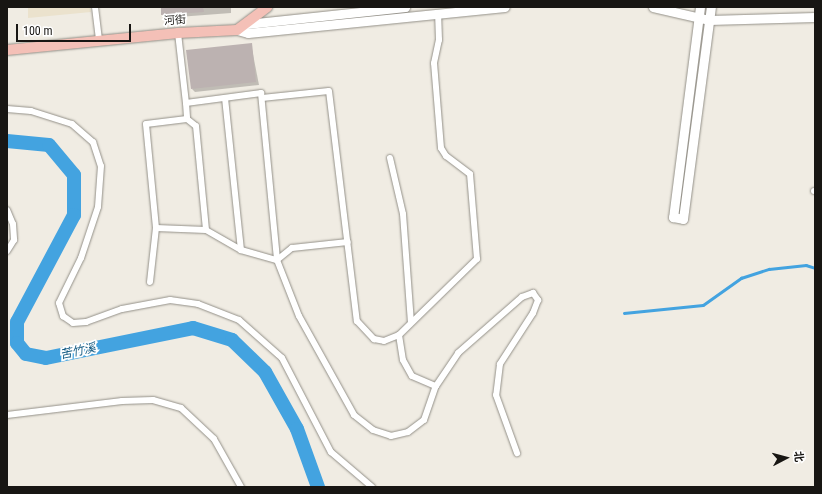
<!DOCTYPE html>
<meta charset="utf-8">
<style>
body{margin:0}
#map{position:relative;width:822px;height:494px;overflow:hidden;background:#f0ece3;font-family:"Roboto Condensed","Noto Sans SC",sans-serif}
div>[style]{position:absolute}
.industrial>*{inset:0;background:#ebe2cd}
.shadow>*{inset:0;background:#0003}
.stream>*{height:2.5px;margin:-1.25px;padding:0 1.25px;transform-origin:1.25px;border-radius:1.25px;background:#43a3e0}
.river>*{height:14px;margin:-7px;padding:0 7px;transform-origin:7px;border-radius:7px;background:#43a3e0}
.building>*{inset:0;background:#bcb2b1}
.roads{filter:drop-shadow(0 0 1px #939088) drop-shadow(0 0 1px #939088)}
.minor>*{height:6px;margin:-3px;padding:0 3px;transform-origin:3px;border-radius:3px;background:#fff}
.secondary>*{height:9px;margin:-4.5px;padding:0 4.5px;transform-origin:4.5px;border-radius:4.5px;background:#fff}
.trunk>*{height:10px;margin:-5px;padding:0 5px;transform-origin:5px;border-radius:5px;background:#f4c0b7}
span{translate:-50% -50%;white-space:nowrap;text-align:center;line-height:1.15;-webkit-text-stroke:3.5px #fff;paint-order:stroke}
.street-label{font-size:11px;color:#181613}
.water-label{font-size:12px;color:#115982;font-style:italic}
.frame{position:absolute;inset:0;border:8px solid #181613;pointer-events:none}
.north{position:absolute;left:766px;top:438px;width:40px;height:40px;-webkit-text-stroke:3px #fff;paint-order:stroke;rotate:84deg;font-size:11px;font-weight:700;line-height:16px;text-align:center;color:#181613}
.north::after{content:'';display:block;margin:auto;width:14px;height:18px;background:#181613;clip-path:polygon(50% 0,100% 100%,50% 72%,0 100%)}
.scale{position:absolute;left:16px;top:24px;width:115px;height:18px;box-sizing:border-box;border:2px solid #181613;border-top:0;padding-left:5px;font-size:12px;line-height:14px;white-space:nowrap;color:#181613;-webkit-text-stroke:3px #fff;paint-order:stroke}
</style>
<div id="map">
<div class="industrial">
<div style="clip-path:polygon(28px 7px,90px 7px,91px 12px,28px 18px)"></div>
</div>
<div class="shadow">
<div style="clip-path:polygon(162px 7px,231px 7px,231px 13px,165px 18px)"></div>
<div style="clip-path:polygon(251px 44px,259px 85px,195px 92px,192px 89px)"></div>
</div>
<div class="stream">
<div style="left:624px;top:313px;width:79px;rotate:-5.8deg"></div>
<div style="left:703px;top:305px;width:47px;rotate:-35.4deg"></div>
<div style="left:741px;top:278px;width:29px;rotate:-18deg"></div>
<div style="left:769px;top:269px;width:37px;rotate:-6deg"></div>
<div style="left:806px;top:265px;width:9px;rotate:18deg"></div>
</div>
<div class="river">
<div style="left:7px;top:141px;width:42px;rotate:5.4deg"></div>
<div style="left:49px;top:145px;width:39px;rotate:50deg"></div>
<div style="left:74px;top:175px;width:40px;rotate:90deg"></div>
<div style="left:74px;top:215px;width:121px;rotate:118deg"></div>
<div style="left:17px;top:322px;width:21px;rotate:90deg"></div>
<div style="left:17px;top:343px;width:14px;rotate:51deg"></div>
<div style="left:26px;top:354px;width:20px;rotate:11deg"></div>
<div style="left:46px;top:358px;width:150px;rotate:-11.5deg"></div>
<div style="left:193px;top:328px;width:41px;rotate:17.1deg"></div>
<div style="left:232px;top:340px;width:46px;rotate:44.1deg"></div>
<div style="left:265px;top:372px;width:65px;rotate:60.7deg"></div>
<div style="left:297px;top:429px;width:62px;rotate:70.1deg"></div>
</div>
<div class="building">
<div style="clip-path:polygon(161px 7px,203px 7px,204px 12px,161px 15px)"></div>
<div style="clip-path:polygon(252px 43px,256px 82px,191px 89px,186px 50px)"></div>
</div>
<div class="roads">
<div class="minor">
<div style="left:95px;top:7px;width:34px;rotate:83deg"></div>
<div style="left:178px;top:33px;width:70px;rotate:83.5deg"></div>
<div style="left:186px;top:103px;width:76px;rotate:-7.6deg"></div>
<div style="left:261px;top:93px;width:168px;rotate:84.5deg"></div>
<div style="left:277px;top:260px;width:60px;rotate:68.6deg"></div>
<div style="left:299px;top:316px;width:113px;rotate:60.9deg"></div>
<div style="left:354px;top:415px;width:24px;rotate:38deg"></div>
<div style="left:373px;top:430px;width:19px;rotate:18deg"></div>
<div style="left:391px;top:436px;width:17px;rotate:-13deg"></div>
<div style="left:408px;top:432px;width:20px;rotate:-37deg"></div>
<div style="left:424px;top:420px;width:36px;rotate:-71deg"></div>
<div style="left:436px;top:386px;width:40px;rotate:-56deg"></div>
<div style="left:458px;top:353px;width:85px;rotate:-41.2deg"></div>
<div style="left:522px;top:297px;width:12px;rotate:-20deg"></div>
<div style="left:533px;top:293px;width:9px;rotate:54deg"></div>
<div style="left:538px;top:300px;width:14px;rotate:111deg"></div>
<div style="left:533px;top:313px;width:61px;rotate:122.9deg"></div>
<div style="left:500px;top:364px;width:31px;rotate:97deg"></div>
<div style="left:496px;top:395px;width:62px;rotate:70.1deg"></div>
<div style="left:225px;top:98px;width:153px;rotate:84deg"></div>
<div style="left:262px;top:98px;width:67px;rotate:-6deg"></div>
<div style="left:329px;top:91px;width:232px;rotate:83.1deg"></div>
<div style="left:357px;top:321px;width:25px;rotate:47deg"></div>
<div style="left:374px;top:339px;width:10px;rotate:11deg"></div>
<div style="left:384px;top:341px;width:16px;rotate:-22deg"></div>
<div style="left:399px;top:335px;width:109px;rotate:-44.3deg"></div>
<div style="left:477px;top:259px;width:85px;rotate:-94.7deg"></div>
<div style="left:470px;top:174px;width:30px;rotate:-143deg"></div>
<div style="left:446px;top:156px;width:9px;rotate:-122deg"></div>
<div style="left:441px;top:148px;width:85px;rotate:-94.7deg"></div>
<div style="left:434px;top:63px;width:24px;rotate:-78deg"></div>
<div style="left:439px;top:40px;width:27px;rotate:-92deg"></div>
<div style="left:186px;top:103px;width:16px;rotate:86deg"></div>
<div style="left:187px;top:119px;width:11px;rotate:38deg"></div>
<div style="left:196px;top:126px;width:104px;rotate:84.5deg"></div>
<div style="left:7px;top:109px;width:24px;rotate:5deg"></div>
<div style="left:31px;top:111px;width:43px;rotate:17.6deg"></div>
<div style="left:72px;top:124px;width:28px;rotate:41deg"></div>
<div style="left:93px;top:142px;width:25px;rotate:72deg"></div>
<div style="left:101px;top:166px;width:41px;rotate:94.2deg"></div>
<div style="left:98px;top:207px;width:54px;rotate:108.4deg"></div>
<div style="left:81px;top:258px;width:50px;rotate:116.1deg"></div>
<div style="left:59px;top:303px;width:14px;rotate:73deg"></div>
<div style="left:63px;top:316px;width:12px;rotate:35deg"></div>
<div style="left:73px;top:323px;width:13px;rotate:-4deg"></div>
<div style="left:86px;top:322px;width:38px;rotate:-20deg"></div>
<div style="left:122px;top:309px;width:49px;rotate:-10.6deg"></div>
<div style="left:170px;top:300px;width:28px;rotate:8deg"></div>
<div style="left:198px;top:304px;width:44px;rotate:21.3deg"></div>
<div style="left:239px;top:320px;width:57px;rotate:41.5deg"></div>
<div style="left:282px;top:358px;width:106px;rotate:62.5deg"></div>
<div style="left:331px;top:452px;width:54px;rotate:40.5deg"></div>
<div style="left:390px;top:158px;width:57px;rotate:76.9deg"></div>
<div style="left:403px;top:214px;width:108px;rotate:85.8deg"></div>
<div style="left:814px;top:191px;width:1px"></div>
<div style="left:7px;top:210px;width:15px;rotate:67deg"></div>
<div style="left:13px;top:224px;width:16px;rotate:86deg"></div>
<div style="left:14px;top:240px;width:13px;rotate:122deg"></div>
<div style="left:156px;top:228px;width:50px;rotate:2.3deg"></div>
<div style="left:206px;top:230px;width:40px;rotate:29.7deg"></div>
<div style="left:241px;top:250px;width:37px;rotate:16deg"></div>
<div style="left:277px;top:260px;width:19px;rotate:-39deg"></div>
<div style="left:292px;top:248px;width:56px;rotate:-6.1deg"></div>
<div style="left:150px;top:282px;width:54px;rotate:-83.7deg"></div>
<div style="left:156px;top:228px;width:104px;rotate:-95.5deg"></div>
<div style="left:146px;top:124px;width:41px;rotate:-7deg"></div>
<div style="left:399px;top:335px;width:25px;rotate:81deg"></div>
<div style="left:403px;top:360px;width:18px;rotate:61deg"></div>
<div style="left:412px;top:376px;width:26px;rotate:23deg"></div>
<div style="left:7px;top:415px;width:116px;rotate:-6.9deg"></div>
<div style="left:122px;top:401px;width:31px;rotate:-2deg"></div>
<div style="left:153px;top:400px;width:29px;rotate:16deg"></div>
<div style="left:181px;top:408px;width:45px;rotate:43.2deg"></div>
<div style="left:214px;top:439px;width:55px;rotate:60.6deg"></div>
</div>
<div class="secondary">
<div style="left:653px;top:7px;width:57px;rotate:13.1deg"></div>
<div style="left:709px;top:20px;width:106px;rotate:-1.6deg"></div>
<div style="left:700px;top:7px;width:212px;rotate:97.3deg"></div>
<div style="left:673px;top:217px;width:10px;rotate:11deg"></div>
<div style="left:683px;top:219px;width:214px;rotate:-82.5deg"></div>
<div style="left:247px;top:24px;width:159px;rotate:-6.1deg"></div>
<div style="left:237px;top:30px;width:11px;rotate:15deg"></div>
<div style="left:248px;top:33px;width:258px;rotate:-5.8deg"></div>
</div>
<div class="trunk">
<div style="left:7px;top:50px;width:172px;rotate:-5.7deg"></div>
<div style="left:178px;top:33px;width:59px;rotate:-2.9deg"></div>
<div style="left:237px;top:30px;width:38px;rotate:-37deg"></div>
</div>
</div>
<div class="street-label">
<span style="left:175px;top:21px;rotate:-4deg">河街</span>
</div>
<div class="water-label">
<span style="left:78px;top:352px;rotate:-12deg">苦竹溪</span>
</div>
<div class="frame"></div>
<div class="north">北</div>
<div class="scale">100 m</div>
</div>
